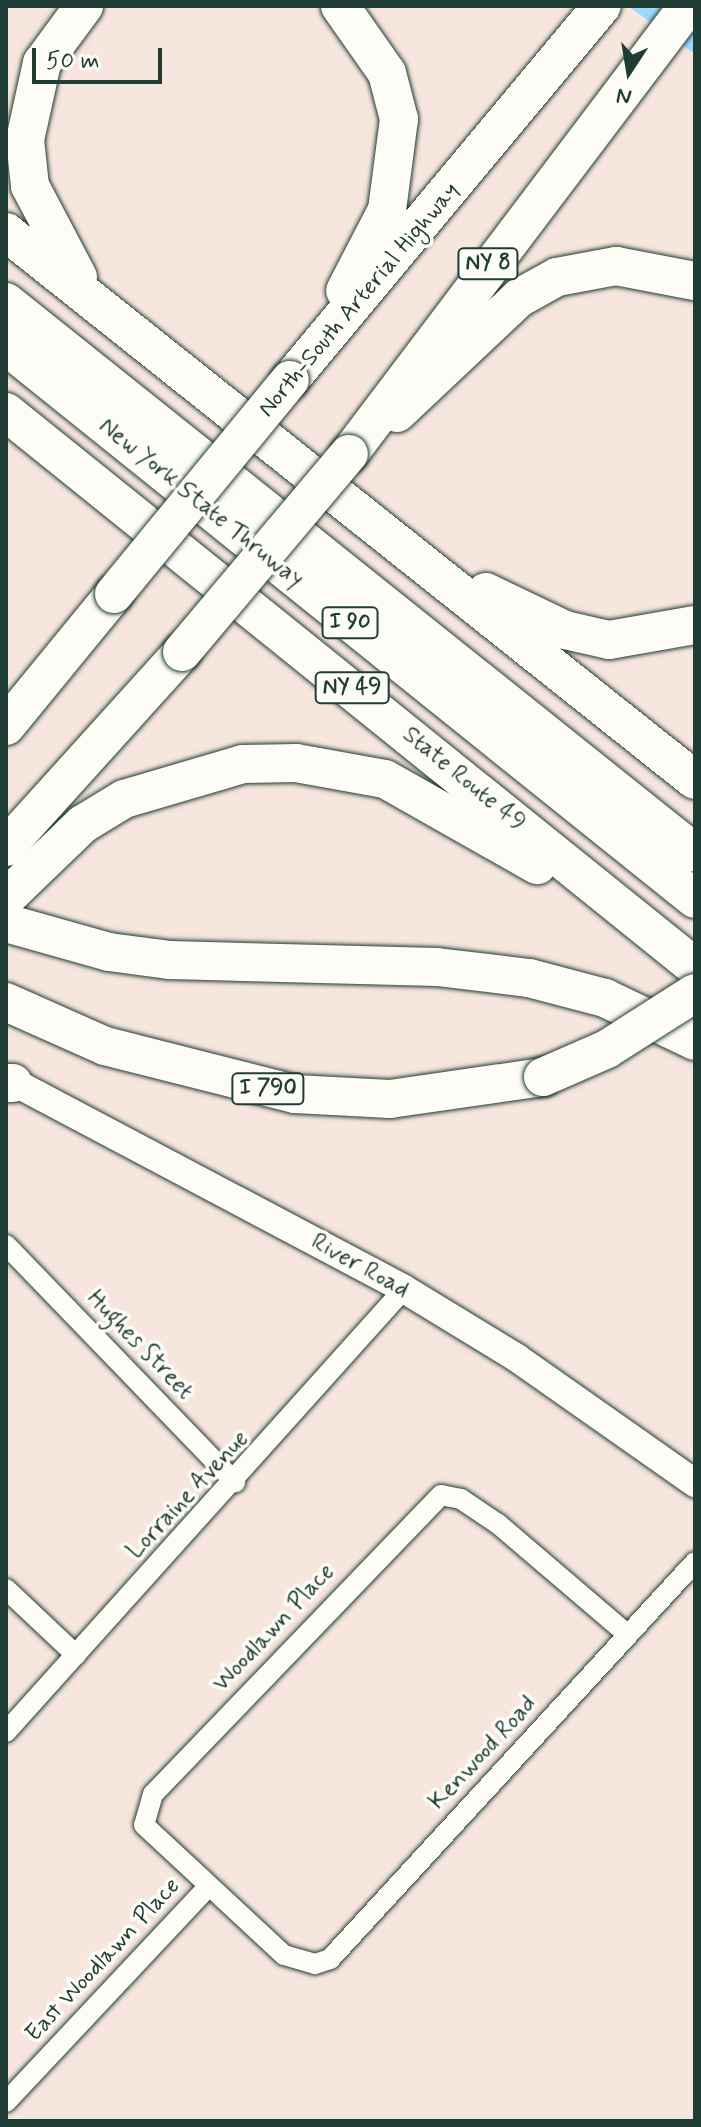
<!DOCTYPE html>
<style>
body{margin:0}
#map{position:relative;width:701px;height:2127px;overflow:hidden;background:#f7e6dd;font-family:Mynerve,sans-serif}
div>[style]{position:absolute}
.water>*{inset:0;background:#9ed8fe}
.roads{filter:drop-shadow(0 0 2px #1f3d34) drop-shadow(0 0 2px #1f3d34)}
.minor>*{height:20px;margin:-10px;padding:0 10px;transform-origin:10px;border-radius:10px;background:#fdfcf7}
.secondary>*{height:28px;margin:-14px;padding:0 14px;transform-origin:14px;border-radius:14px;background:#fdfcf7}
.motorway>*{height:38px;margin:-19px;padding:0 19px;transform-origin:19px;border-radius:19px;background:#fdfcf7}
.bridges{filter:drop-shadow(0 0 2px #1f3d34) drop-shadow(0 0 2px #1f3d34)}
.motorway-bridge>*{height:38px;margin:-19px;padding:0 19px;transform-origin:19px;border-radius:19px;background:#fdfcf7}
span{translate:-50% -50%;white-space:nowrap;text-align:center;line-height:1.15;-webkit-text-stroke:7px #fdfcf7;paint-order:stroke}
.shield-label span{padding:2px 6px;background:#fdfcf7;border:2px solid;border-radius:6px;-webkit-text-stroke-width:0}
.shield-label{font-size:22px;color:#1f3d34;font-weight:700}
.street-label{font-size:24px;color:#1f3d34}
.frame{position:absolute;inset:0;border:8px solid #1f3d34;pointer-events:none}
.north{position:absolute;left:589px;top:32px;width:80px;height:80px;-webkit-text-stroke:6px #fdfcf7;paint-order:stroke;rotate:192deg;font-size:22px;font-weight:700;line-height:32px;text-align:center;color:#1f3d34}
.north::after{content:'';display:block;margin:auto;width:28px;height:36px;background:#1f3d34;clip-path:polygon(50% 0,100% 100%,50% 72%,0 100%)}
.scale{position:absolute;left:32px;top:48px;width:130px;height:36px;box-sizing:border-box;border:4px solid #1f3d34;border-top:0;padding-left:10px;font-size:24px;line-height:28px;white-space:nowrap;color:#1f3d34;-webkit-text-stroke:6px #fdfcf7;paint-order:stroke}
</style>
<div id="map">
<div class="water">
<div style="clip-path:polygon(628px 6px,695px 6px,695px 54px)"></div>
</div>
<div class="roads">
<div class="minor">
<div style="left:6px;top:1245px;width:330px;rotate:46deg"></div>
<div style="left:6px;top:1589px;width:96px;rotate:43.3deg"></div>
<div style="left:627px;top:1634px;width:170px;rotate:-139.5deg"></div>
<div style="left:498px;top:1524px;width:45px;rotate:-146deg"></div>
<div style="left:461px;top:1499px;width:20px;rotate:-169deg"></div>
<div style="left:441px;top:1495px;width:415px;rotate:133.9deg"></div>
<div style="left:153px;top:1794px;width:32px;rotate:106deg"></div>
<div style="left:144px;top:1825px;width:191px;rotate:42.9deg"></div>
<div style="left:284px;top:1955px;width:32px;rotate:16deg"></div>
<div style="left:315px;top:1964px;width:16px;rotate:-18deg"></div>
<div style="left:330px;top:1959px;width:539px;rotate:-47.4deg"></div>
<div style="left:6px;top:1732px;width:596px;rotate:-48.06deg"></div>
<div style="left:6px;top:2102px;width:292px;rotate:-46.8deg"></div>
</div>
<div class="secondary">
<div style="left:6px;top:1078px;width:450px;rotate:27.9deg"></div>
<div style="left:404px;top:1289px;width:132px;rotate:31.4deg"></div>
<div style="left:517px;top:1358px;width:218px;rotate:35.1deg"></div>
</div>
<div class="motorway">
<div style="left:340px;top:6px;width:82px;rotate:55deg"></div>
<div style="left:387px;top:73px;width:48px;rotate:75.4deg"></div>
<div style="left:399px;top:119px;width:92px;rotate:97.5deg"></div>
<div style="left:387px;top:210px;width:91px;rotate:117.4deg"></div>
<div style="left:6px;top:232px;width:880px;rotate:38.5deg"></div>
<div style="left:78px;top:277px;width:103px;rotate:-117.8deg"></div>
<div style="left:30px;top:186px;width:46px;rotate:-96.2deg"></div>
<div style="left:25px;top:140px;width:79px;rotate:-77.6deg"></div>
<div style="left:42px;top:63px;width:71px;rotate:-53.6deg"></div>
<div style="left:6px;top:302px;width:882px;rotate:38.65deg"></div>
<div style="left:6px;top:346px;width:883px;rotate:38.75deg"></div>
<div style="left:290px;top:380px;width:487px;rotate:-50.2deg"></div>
<div style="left:6px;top:412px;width:885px;rotate:38.85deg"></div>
<div style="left:397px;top:413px;width:168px;rotate:-43.3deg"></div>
<div style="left:519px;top:298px;width:43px;rotate:-28.9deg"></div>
<div style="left:557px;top:277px;width:60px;rotate:-10.6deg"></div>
<div style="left:616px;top:266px;width:80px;rotate:10.8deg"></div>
<div style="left:349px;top:454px;width:562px;rotate:-52.89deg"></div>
<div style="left:486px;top:592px;width:88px;rotate:25.7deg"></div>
<div style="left:565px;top:630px;width:45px;rotate:12.8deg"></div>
<div style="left:609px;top:640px;width:87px;rotate:-9.9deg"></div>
<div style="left:6px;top:726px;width:171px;rotate:-50.7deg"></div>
<div style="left:6px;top:847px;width:263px;rotate:-47.9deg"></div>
<div style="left:6px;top:898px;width:107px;rotate:-43.9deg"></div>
<div style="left:83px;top:824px;width:48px;rotate:-31.4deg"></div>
<div style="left:124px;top:799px;width:124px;rotate:-16.4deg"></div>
<div style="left:243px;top:764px;width:53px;rotate:-1.1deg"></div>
<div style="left:296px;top:763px;width:90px;rotate:10.2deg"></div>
<div style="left:385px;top:779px;width:175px;rotate:29.5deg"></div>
<div style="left:6px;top:923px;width:107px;rotate:15.7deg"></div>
<div style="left:109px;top:952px;width:62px;rotate:7.5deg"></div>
<div style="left:170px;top:960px;width:267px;rotate:1.5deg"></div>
<div style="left:437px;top:967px;width:93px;rotate:6.8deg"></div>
<div style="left:529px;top:978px;width:79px;rotate:14.7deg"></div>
<div style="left:605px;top:998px;width:100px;rotate:25.5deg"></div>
<div style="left:6px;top:1002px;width:108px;rotate:24deg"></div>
<div style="left:105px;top:1046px;width:196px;rotate:14.2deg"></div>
<div style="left:295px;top:1094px;width:95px;rotate:3deg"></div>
<div style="left:390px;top:1099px;width:155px;rotate:-8.2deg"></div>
<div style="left:6px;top:1083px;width:7px"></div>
</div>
</div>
<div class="bridges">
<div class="motorway-bridge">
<div style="left:114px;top:594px;width:277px;rotate:-50.6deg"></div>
<div style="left:182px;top:652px;width:259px;rotate:-49.9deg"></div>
<div style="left:543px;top:1077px;width:70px;rotate:-23.6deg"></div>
<div style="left:607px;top:1049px;width:104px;rotate:-32.5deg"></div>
</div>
</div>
<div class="shield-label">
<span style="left:488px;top:264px">NY 8</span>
<span style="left:350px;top:623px">I 90</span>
<span style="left:352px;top:688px">NY 49</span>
<span style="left:268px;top:1089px">I 790</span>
</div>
<div class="street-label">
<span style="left:359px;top:300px;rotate:-50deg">North-South Arterial Highway</span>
<span style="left:201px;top:503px;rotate:39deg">New York State Thruway</span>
<span style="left:464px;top:779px;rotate:39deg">State Route 49</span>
<span style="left:360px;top:1266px;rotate:29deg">River Road</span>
<span style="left:140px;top:1345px;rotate:46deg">Hughes Street</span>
<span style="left:188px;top:1495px;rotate:-47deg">Lorraine Avenue</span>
<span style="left:274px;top:1628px;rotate:-47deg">Woodlawn Place</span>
<span style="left:483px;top:1753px;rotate:-47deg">Kenwood Road</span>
<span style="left:103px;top:1960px;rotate:-47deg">East Woodlawn Place</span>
</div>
<div class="frame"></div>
<div class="north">N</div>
<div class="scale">50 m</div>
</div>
